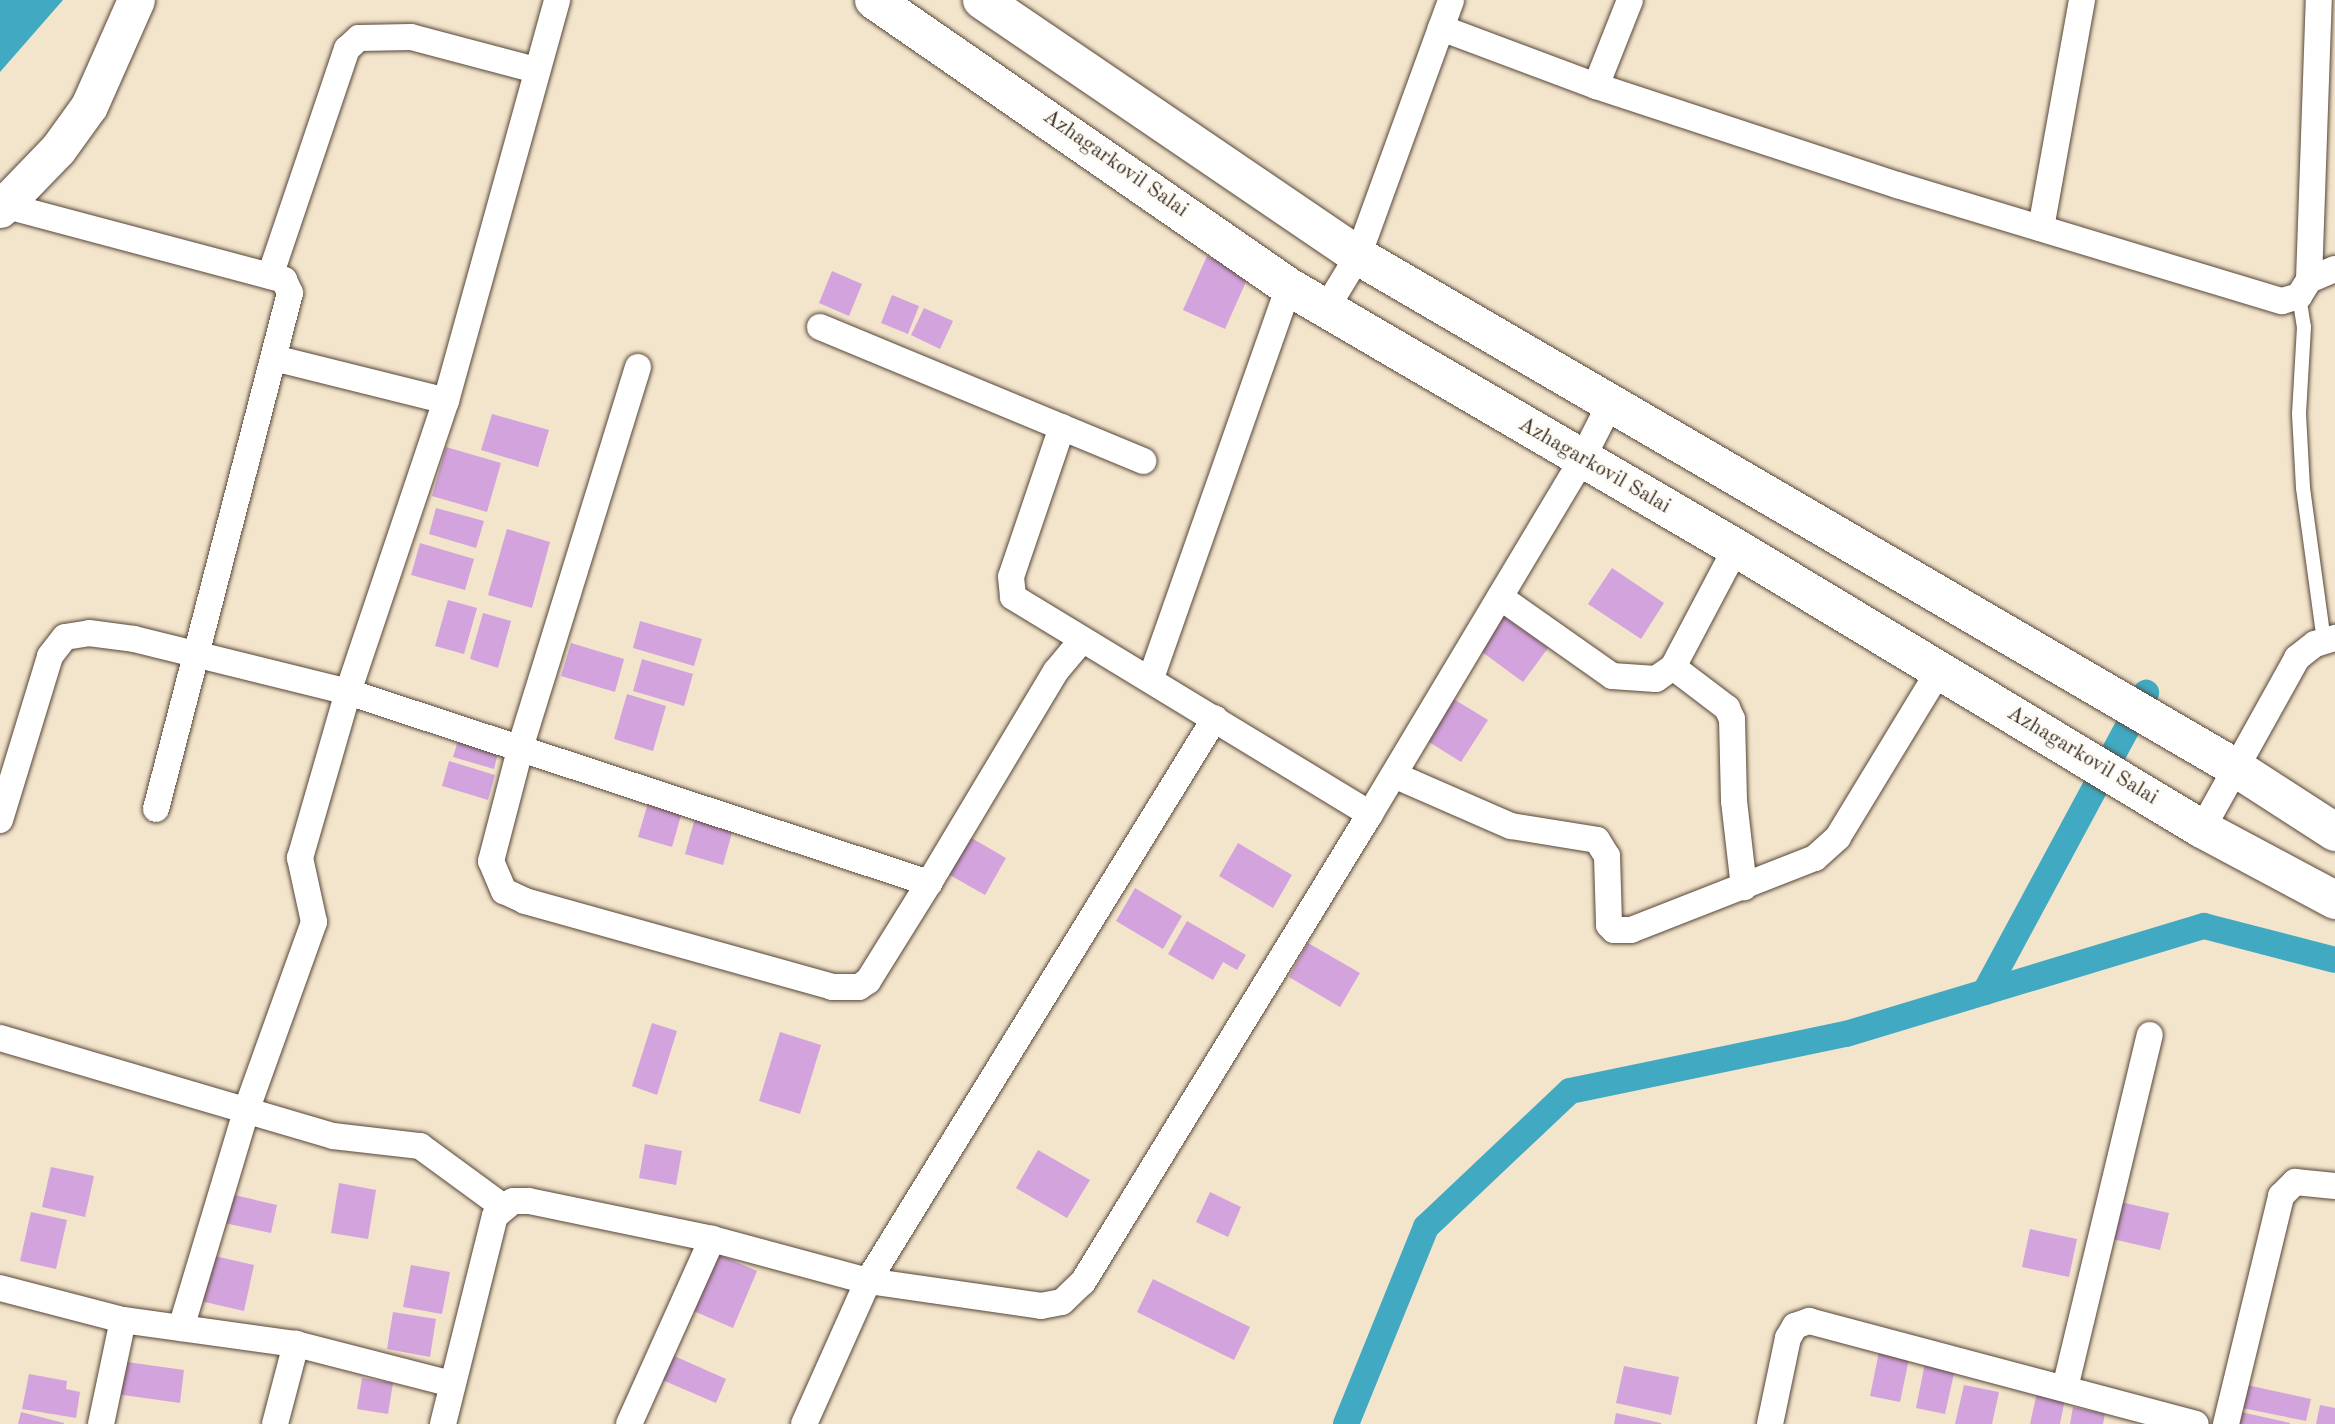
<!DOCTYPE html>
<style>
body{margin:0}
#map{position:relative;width:2335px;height:1424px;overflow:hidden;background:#f3e5cc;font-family:"Old Standard TT",serif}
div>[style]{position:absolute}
.water>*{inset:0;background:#41a9c1}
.canal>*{height:26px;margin:-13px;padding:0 13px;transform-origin:13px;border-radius:13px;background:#41a9c1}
.building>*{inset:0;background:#d3a3dd}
.roads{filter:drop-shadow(0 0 2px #574638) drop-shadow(0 0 2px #574638)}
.service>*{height:14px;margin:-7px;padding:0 7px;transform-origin:7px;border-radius:7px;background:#fff}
.minor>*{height:26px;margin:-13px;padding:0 13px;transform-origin:13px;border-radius:13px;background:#fff}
.secondary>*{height:37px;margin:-18.5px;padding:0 18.5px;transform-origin:18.5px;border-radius:18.5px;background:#fff}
.primary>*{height:38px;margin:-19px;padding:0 19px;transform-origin:19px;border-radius:19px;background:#fff}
span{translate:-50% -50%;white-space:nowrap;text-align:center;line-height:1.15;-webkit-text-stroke:6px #fdfcf7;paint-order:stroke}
.street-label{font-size:21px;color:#3b2a1e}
</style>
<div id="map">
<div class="water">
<div style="clip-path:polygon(0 0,63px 0,0 72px)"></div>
</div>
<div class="canal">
<div style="left:1985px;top:992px;width:340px;rotate:-61.7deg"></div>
<div style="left:1346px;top:1424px;width:213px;rotate:-67.9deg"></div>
<div style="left:1426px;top:1227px;width:198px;rotate:-43.4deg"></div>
<div style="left:1570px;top:1091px;width:282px;rotate:-11.7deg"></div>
<div style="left:1846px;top:1034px;width:374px;rotate:-16.8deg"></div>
<div style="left:2204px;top:926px;width:135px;rotate:14.5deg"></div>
</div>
<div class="building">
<div style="clip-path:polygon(1207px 256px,1249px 275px,1225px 329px,1183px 310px)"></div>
<div style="clip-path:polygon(832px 271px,862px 284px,849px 316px,819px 303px)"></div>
<div style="clip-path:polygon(892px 295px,919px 306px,908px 334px,881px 323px)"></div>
<div style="clip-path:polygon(924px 308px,953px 321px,940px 349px,911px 335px)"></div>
<div style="clip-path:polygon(492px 414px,549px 430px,538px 467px,481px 450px)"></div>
<div style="clip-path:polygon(446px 447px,501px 463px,487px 512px,432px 496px)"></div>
<div style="clip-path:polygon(436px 508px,484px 521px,476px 548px,429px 534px)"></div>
<div style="clip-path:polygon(507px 529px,550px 542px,532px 608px,488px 595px)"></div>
<div style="clip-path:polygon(420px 543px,474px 559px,465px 590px,411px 575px)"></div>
<div style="clip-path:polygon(1612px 568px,1664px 603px,1641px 639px,1588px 604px)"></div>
<div style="clip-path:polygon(448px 600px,477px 608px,464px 654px,435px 646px)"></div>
<div style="clip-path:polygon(483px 613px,511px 621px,498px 668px,470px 659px)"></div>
<div style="clip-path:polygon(1502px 615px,1548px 648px,1523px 682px,1478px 649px)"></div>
<div style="clip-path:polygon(640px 621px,702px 639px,694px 666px,633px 648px)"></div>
<div style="clip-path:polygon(571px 643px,624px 659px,615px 692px,561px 676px)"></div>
<div style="clip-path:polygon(642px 659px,693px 674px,684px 706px,633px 691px)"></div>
<div style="clip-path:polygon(627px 694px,666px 706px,653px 751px,614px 739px)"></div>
<div style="clip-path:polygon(1447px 695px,1488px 720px,1461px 762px,1421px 737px)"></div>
<div style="clip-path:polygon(460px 734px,500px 745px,494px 769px,453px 757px)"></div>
<div style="clip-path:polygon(449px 761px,495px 775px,488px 800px,442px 786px)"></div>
<div style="clip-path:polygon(650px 796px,684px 805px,672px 847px,638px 837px)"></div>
<div style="clip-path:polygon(697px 811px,735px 822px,723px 865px,685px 854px)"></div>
<div style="clip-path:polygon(963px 833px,1006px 858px,985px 895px,941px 870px)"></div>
<div style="clip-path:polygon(1238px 843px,1292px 875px,1273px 908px,1219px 876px)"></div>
<div style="clip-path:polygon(1135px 888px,1182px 916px,1163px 949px,1116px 921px)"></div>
<div style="clip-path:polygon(1187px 921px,1246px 955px,1237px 970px,1223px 962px,1213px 980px,1168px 954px)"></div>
<div style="clip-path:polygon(1308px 943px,1360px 973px,1340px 1007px,1289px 977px)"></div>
<div style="clip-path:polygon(652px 1023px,677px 1031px,657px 1095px,632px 1086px)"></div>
<div style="clip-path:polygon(780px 1032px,821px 1045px,800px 1114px,759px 1101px)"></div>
<div style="clip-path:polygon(645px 1144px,682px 1151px,676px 1185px,639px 1178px)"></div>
<div style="clip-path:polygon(1038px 1150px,1090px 1180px,1067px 1218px,1016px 1188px)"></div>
<div style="clip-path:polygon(51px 1167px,94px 1176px,85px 1217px,42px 1207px)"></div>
<div style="clip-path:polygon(339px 1183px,376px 1190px,368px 1239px,331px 1233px)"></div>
<div style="clip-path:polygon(217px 1191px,277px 1205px,271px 1233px,210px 1220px)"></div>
<div style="clip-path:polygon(1210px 1192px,1241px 1207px,1228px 1237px,1196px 1222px)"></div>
<div style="clip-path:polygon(2116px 1201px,2169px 1213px,2160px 1250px,2108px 1238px)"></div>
<div style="clip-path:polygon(31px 1212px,67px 1220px,56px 1269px,20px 1261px)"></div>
<div style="clip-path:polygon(2030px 1229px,2077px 1239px,2069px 1277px,2022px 1267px)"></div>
<div style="clip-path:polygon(713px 1252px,757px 1271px,733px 1328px,689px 1309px)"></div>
<div style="clip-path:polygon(206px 1254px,254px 1265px,244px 1311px,196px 1300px)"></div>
<div style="clip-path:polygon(411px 1265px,450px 1272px,442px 1314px,403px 1307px)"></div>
<div style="clip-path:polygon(1153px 1279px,1250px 1327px,1234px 1360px,1137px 1312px)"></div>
<div style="clip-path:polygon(393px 1312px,436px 1319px,430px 1357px,387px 1349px)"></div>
<div style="clip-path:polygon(1881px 1342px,1911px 1349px,1900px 1402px,1870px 1396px)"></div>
<div style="clip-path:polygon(663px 1351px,726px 1379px,716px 1403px,653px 1376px)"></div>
<div style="clip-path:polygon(120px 1361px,184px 1370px,180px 1403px,116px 1394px)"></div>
<div style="clip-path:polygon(1925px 1363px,1955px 1369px,1945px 1414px,1916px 1408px)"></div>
<div style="clip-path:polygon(1624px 1366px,1679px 1377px,1671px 1415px,1616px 1403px)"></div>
<div style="clip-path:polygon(29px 1374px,67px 1381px,66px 1389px,80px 1392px,76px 1418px,22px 1409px)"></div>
<div style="clip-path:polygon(362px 1378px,393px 1383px,388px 1414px,357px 1409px)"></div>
<div style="clip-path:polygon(1964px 1385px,1999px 1392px,1992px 1424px,1955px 1424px)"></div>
<div style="clip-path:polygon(2247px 1385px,2311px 1399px,2306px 1421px,2242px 1408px)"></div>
<div style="clip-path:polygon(2038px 1388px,2066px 1394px,2060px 1424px,2030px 1424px)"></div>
<div style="clip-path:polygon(2320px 1405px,2335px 1408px,2335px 1424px,2316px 1424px)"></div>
<div style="clip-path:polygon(2073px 1407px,2105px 1414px,2103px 1424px,2070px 1424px)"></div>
<div style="clip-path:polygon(21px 1412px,64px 1423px,64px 1424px,18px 1424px)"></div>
<div style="clip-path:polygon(2241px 1412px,2290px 1423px,2290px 1424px,2238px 1424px)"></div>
<div style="clip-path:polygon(1616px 1413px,1661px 1423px,1661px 1424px,1614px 1424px)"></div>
</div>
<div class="roads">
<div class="service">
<div style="left:2299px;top:296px;width:31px;rotate:81deg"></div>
<div style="left:2304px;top:327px;width:87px;rotate:93.3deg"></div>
<div style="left:2299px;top:414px;width:74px;rotate:86.9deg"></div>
<div style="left:2303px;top:488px;width:155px;rotate:82.2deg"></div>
</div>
<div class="minor">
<div style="left:1441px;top:28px;width:165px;rotate:20.5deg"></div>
<div style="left:1596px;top:86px;width:317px;rotate:18.2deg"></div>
<div style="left:1897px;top:185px;width:402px;rotate:16.8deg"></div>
<div style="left:2282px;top:301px;width:18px;rotate:-16deg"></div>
<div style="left:2299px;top:296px;width:19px;rotate:-58deg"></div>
<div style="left:2309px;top:280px;width:280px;rotate:-88deg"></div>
<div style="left:1596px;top:86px;width:92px;rotate:-68.4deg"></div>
<div style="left:3px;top:205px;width:291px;rotate:14.9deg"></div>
<div style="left:284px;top:280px;width:14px;rotate:65deg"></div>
<div style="left:290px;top:293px;width:533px;rotate:104.56deg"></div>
<div style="left:2041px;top:228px;width:232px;rotate:-79.8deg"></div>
<div style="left:270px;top:276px;width:240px;rotate:-71.3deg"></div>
<div style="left:347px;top:49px;width:16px;rotate:-43deg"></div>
<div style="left:359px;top:38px;width:52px;rotate:-1.1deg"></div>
<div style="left:411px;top:37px;width:129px;rotate:14.8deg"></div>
<div style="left:2309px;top:280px;width:28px;rotate:-23deg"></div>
<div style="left:1327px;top:307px;width:60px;rotate:-58.7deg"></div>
<div style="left:1358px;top:256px;width:272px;rotate:-70deg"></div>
<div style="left:820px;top:327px;width:350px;rotate:22.5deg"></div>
<div style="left:274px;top:358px;width:177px;rotate:14deg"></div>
<div style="left:638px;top:367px;width:397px;rotate:107.2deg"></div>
<div style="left:521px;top:746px;width:119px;rotate:104.6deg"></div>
<div style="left:491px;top:861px;width:33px;rotate:67deg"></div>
<div style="left:504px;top:891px;width:23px;rotate:25deg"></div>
<div style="left:525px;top:901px;width:319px;rotate:15.6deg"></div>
<div style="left:832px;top:987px;width:27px"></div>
<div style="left:859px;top:987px;width:11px;rotate:-34deg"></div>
<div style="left:868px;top:981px;width:115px;rotate:-58.1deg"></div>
<div style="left:929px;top:883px;width:247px;rotate:-59.1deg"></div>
<div style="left:1056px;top:671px;width:40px;rotate:-50deg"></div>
<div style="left:1062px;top:427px;width:158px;rotate:108.8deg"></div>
<div style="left:1011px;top:577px;width:20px;rotate:84deg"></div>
<div style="left:1013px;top:597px;width:418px;rotate:31.3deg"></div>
<div style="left:1500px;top:597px;width:137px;rotate:35.2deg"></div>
<div style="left:1612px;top:676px;width:44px;rotate:3.9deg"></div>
<div style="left:1656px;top:679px;width:21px;rotate:-35deg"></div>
<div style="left:1673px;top:667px;width:135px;rotate:-62.1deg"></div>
<div style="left:1673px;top:667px;width:68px;rotate:37.2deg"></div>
<div style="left:1727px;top:708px;width:12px;rotate:66deg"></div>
<div style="left:1732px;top:719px;width:82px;rotate:88.6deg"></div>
<div style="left:1734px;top:801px;width:87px;rotate:83.4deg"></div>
<div style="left:1151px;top:678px;width:415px;rotate:-70.6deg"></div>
<div style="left:1394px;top:775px;width:128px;rotate:23.6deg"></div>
<div style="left:1511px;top:826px;width:87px;rotate:9.2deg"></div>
<div style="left:1597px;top:840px;width:19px;rotate:58deg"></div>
<div style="left:1607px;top:856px;width:69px;rotate:88.3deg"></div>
<div style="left:1609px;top:925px;width:7px;rotate:45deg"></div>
<div style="left:1614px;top:930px;width:17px"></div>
<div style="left:1631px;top:930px;width:198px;rotate:-21.4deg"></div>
<div style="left:1815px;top:858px;width:31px;rotate:-42deg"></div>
<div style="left:1838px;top:837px;width:197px;rotate:-58.7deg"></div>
<div style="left:0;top:820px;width:171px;rotate:-73deg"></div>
<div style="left:50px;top:656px;width:24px;rotate:-52deg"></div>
<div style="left:65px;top:637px;width:24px;rotate:-9deg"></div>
<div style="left:89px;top:633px;width:45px;rotate:7.6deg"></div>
<div style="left:134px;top:639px;width:220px;rotate:13.9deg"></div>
<div style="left:348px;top:692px;width:612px;rotate:18.2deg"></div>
<div style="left:2202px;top:829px;width:196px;rotate:-60.9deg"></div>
<div style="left:2297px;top:658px;width:23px;rotate:-38deg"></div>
<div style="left:2315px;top:644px;width:21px;rotate:-17deg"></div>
<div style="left:0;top:1038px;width:347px;rotate:16.4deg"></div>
<div style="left:333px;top:1136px;width:88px;rotate:6.6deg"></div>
<div style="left:420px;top:1146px;width:102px;rotate:36.2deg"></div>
<div style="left:0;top:1288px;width:127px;rotate:14.6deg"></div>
<div style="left:123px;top:1320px;width:175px;rotate:7.9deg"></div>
<div style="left:296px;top:1344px;width:161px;rotate:14.4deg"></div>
<div style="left:181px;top:1328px;width:227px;rotate:-73.3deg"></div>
<div style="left:246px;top:1111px;width:201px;rotate:-70.2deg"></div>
<div style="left:314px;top:922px;width:66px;rotate:-102.3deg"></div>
<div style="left:300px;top:858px;width:173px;rotate:-73.9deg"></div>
<div style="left:348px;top:692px;width:307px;rotate:-71.4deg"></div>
<div style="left:446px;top:401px;width:416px;rotate:-74.5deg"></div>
<div style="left:2065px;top:1388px;width:363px;rotate:-76.5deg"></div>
<div style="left:101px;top:1424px;width:106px;rotate:-78.1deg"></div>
<div style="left:275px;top:1424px;width:83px;rotate:-75.3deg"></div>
<div style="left:443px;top:1424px;width:214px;rotate:-76deg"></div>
<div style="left:495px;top:1216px;width:23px;rotate:-40deg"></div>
<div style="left:513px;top:1201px;width:16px"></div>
<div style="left:529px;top:1201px;width:187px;rotate:11.7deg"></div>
<div style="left:712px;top:1239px;width:162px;rotate:15.1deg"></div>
<div style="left:868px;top:1281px;width:175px;rotate:8.2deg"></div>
<div style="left:1041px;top:1306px;width:21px;rotate:-11deg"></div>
<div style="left:1062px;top:1302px;width:29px;rotate:-44deg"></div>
<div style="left:1083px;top:1282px;width:549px;rotate:-58.48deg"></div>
<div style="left:1370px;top:814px;width:411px;rotate:-59.1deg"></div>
<div style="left:1581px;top:461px;width:62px;rotate:-63deg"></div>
<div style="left:629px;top:1424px;width:203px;rotate:-65.8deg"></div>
<div style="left:804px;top:1424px;width:157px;rotate:-65.9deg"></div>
<div style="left:868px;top:1281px;width:661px;rotate:-58.35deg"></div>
<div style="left:1770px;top:1424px;width:88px;rotate:-78.2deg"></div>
<div style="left:1788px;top:1338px;width:14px;rotate:-60deg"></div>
<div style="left:1795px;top:1326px;width:15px;rotate:-20deg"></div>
<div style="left:1809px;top:1321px;width:400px;rotate:14.9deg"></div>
<div style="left:2226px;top:1424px;width:235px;rotate:-76.4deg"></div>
<div style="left:2281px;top:1196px;width:20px;rotate:-45deg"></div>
<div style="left:2295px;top:1182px;width:40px;rotate:5.7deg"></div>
</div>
<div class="secondary">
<div style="left:0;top:209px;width:83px;rotate:-46deg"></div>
<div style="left:58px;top:149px;width:53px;rotate:-54.2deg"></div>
<div style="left:89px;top:106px;width:116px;rotate:-66.1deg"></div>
</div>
<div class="primary">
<div style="left:874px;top:0;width:505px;rotate:34.67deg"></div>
<div style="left:1289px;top:287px;width:518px;rotate:30.28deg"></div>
<div style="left:1736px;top:548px;width:544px;rotate:31.09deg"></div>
<div style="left:2202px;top:829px;width:151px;rotate:28.1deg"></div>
<div style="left:982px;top:0;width:455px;rotate:34.2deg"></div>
<div style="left:1358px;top:256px;width:1016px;rotate:30.25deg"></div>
<div style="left:2236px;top:768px;width:118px;rotate:32.9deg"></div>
</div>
</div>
<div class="street-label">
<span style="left:1115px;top:164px;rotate:35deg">Azhagarkovil Salai</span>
<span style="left:1594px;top:466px;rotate:30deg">Azhagarkovil Salai</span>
<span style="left:2082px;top:756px;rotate:31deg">Azhagarkovil Salai</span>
</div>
</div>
